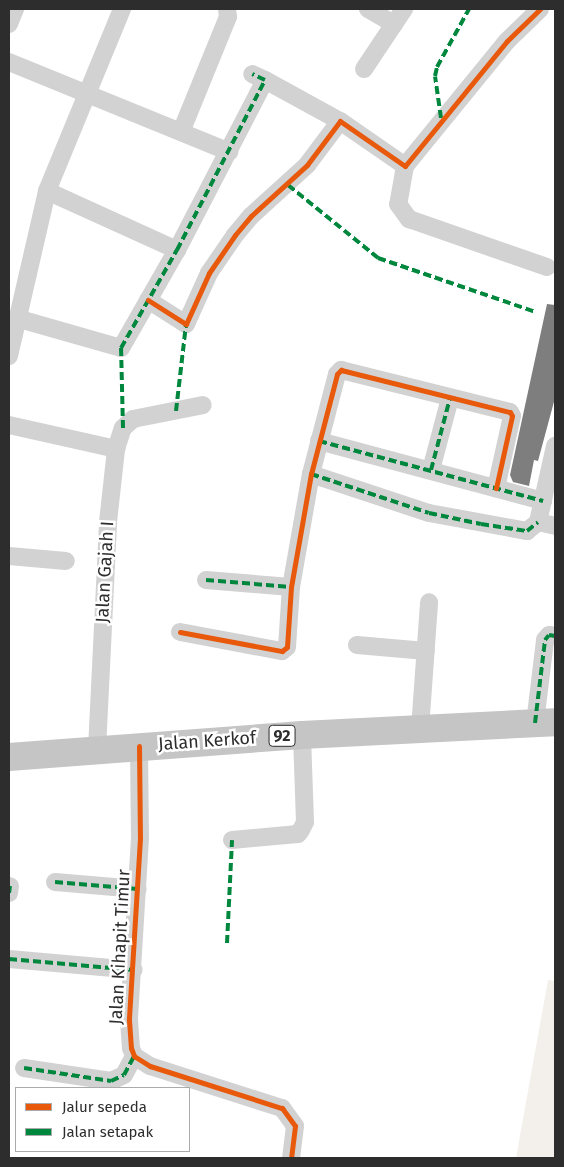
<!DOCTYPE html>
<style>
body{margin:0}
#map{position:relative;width:564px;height:1167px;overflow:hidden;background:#fff;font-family:"Fira Sans",sans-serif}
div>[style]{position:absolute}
.green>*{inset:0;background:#f3f0ec}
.building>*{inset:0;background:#7e7e7e}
.street>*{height:18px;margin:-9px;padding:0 9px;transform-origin:9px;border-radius:9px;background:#d2d2d2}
.primary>*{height:28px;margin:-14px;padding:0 14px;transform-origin:14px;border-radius:14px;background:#c5c5c5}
.quiet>*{height:4px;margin-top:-2px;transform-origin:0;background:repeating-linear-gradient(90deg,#00873e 0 8px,transparent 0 12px)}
.cycleway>*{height:5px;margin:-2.5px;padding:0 2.5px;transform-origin:2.5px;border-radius:2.5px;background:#e8590c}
span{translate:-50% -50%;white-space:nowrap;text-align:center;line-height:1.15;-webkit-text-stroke:5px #fff;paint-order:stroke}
.shield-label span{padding:1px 4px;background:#fff;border:1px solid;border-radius:4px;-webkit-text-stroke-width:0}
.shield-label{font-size:16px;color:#2d2d2d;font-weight:700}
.street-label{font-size:18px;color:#2d2d2d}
.frame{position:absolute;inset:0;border:10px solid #2d2d2d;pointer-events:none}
.legend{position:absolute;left:15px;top:1087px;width:175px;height:65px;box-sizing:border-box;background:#fff;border:1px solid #ababab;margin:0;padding:6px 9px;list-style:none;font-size:15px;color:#2d2d2d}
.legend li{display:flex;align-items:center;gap:10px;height:25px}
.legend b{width:25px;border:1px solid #ababab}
</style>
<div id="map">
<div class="green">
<div style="clip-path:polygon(548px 980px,555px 981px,555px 1158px,516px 1158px)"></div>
</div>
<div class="building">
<div style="clip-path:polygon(547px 304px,555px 305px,555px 398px,538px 461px,534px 460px,529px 486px,513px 482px,510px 475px)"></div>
</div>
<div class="street">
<div style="left:368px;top:9px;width:30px;rotate:30deg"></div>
<div style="left:394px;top:24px;width:18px;rotate:-56deg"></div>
<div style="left:9px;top:24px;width:16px;rotate:-68deg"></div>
<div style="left:9px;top:62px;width:238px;rotate:22.2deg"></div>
<div style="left:364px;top:69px;width:54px;rotate:-56.3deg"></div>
<div style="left:265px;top:80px;width:85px;rotate:28.7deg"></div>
<div style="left:181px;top:132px;width:124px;rotate:-67.8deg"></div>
<div style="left:228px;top:17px;width:8px;rotate:-97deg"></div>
<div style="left:405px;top:166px;width:39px;rotate:100deg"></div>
<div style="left:398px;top:204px;width:19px;rotate:54deg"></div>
<div style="left:409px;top:219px;width:146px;rotate:19.2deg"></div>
<div style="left:47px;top:191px;width:143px;rotate:24.4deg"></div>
<div style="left:148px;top:300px;width:45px;rotate:32.3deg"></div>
<div style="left:186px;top:324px;width:56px;rotate:-65.7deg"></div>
<div style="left:209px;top:273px;width:46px;rotate:-55.6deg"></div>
<div style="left:235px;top:235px;width:25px;rotate:-50deg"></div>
<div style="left:251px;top:216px;width:76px;rotate:-42.3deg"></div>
<div style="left:307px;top:165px;width:55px;rotate:-53.1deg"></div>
<div style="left:340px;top:121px;width:79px;rotate:34.7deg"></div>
<div style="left:405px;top:166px;width:161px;rotate:-50.8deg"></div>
<div style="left:507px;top:41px;width:46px;rotate:-44.1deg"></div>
<div style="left:16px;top:318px;width:109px;rotate:15.9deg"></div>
<div style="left:121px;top:348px;width:113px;rotate:-60.3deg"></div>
<div style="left:177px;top:250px;width:191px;rotate:-62.6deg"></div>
<div style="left:265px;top:80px;width:14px;rotate:-155deg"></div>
<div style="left:9px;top:356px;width:169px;rotate:-77deg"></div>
<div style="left:47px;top:191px;width:197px;rotate:-67.6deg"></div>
<div style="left:9px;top:425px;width:110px;rotate:12.6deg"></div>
<div style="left:319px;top:441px;width:232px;rotate:15deg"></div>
<div style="left:431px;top:470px;width:74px;rotate:-75.2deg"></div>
<div style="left:311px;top:474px;width:124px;rotate:18.3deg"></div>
<div style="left:429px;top:513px;width:100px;rotate:10.4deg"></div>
<div style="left:527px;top:531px;width:14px;rotate:-39deg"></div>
<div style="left:538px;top:522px;width:78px;rotate:-77.4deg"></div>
<div style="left:538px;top:522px;width:17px;rotate:13deg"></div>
<div style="left:9px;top:556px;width:57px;rotate:5deg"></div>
<div style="left:206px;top:580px;width:85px;rotate:4.7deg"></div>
<div style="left:180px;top:632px;width:104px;rotate:10.6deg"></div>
<div style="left:282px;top:651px;width:6px;rotate:-39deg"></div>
<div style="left:287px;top:647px;width:60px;rotate:-86.2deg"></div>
<div style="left:291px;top:587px;width:115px;rotate:-80deg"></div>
<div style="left:311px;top:474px;width:103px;rotate:-75.4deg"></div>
<div style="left:337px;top:374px;width:6px;rotate:-45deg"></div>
<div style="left:341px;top:370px;width:174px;rotate:14deg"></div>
<div style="left:510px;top:412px;width:4px;rotate:63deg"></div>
<div style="left:512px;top:416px;width:74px;rotate:102.5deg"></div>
<div style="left:357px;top:645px;width:69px;rotate:5deg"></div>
<div style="left:535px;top:723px;width:84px;rotate:-83.1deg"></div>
<div style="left:545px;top:640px;width:6px;rotate:-51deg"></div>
<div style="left:549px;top:635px;width:6px;rotate:9deg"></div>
<div style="left:420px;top:729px;width:127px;rotate:-85.9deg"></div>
<div style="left:139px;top:746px;width:92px;rotate:89.4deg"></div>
<div style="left:140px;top:838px;width:182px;rotate:93.5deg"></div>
<div style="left:129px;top:1020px;width:28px;rotate:86deg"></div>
<div style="left:131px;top:1048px;width:9px;rotate:69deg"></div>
<div style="left:134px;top:1056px;width:19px;rotate:32deg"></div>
<div style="left:150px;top:1066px;width:139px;rotate:17.7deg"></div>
<div style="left:282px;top:1108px;width:22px;rotate:54deg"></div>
<div style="left:295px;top:1126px;width:32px;rotate:97deg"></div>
<div style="left:97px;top:749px;width:227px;rotate:-87.2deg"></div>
<div style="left:108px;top:522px;width:73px;rotate:-83.7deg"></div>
<div style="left:116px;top:449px;width:22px;rotate:-72deg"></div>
<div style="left:123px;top:428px;width:13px;rotate:-42deg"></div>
<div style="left:133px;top:419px;width:71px;rotate:-11.3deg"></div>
<div style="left:232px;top:840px;width:66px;rotate:-5.2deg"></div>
<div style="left:298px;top:834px;width:5px;rotate:-53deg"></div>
<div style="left:301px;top:830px;width:9px;rotate:-63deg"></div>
<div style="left:305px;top:822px;width:87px;rotate:-92deg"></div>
<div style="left:55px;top:882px;width:83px;rotate:4.8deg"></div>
<div style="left:9px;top:893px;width:7px;rotate:-82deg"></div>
<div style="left:9px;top:959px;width:125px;rotate:5deg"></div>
<div style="left:24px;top:1068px;width:88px;rotate:8.5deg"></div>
<div style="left:111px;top:1081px;width:14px;rotate:-25deg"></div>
<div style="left:124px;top:1075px;width:21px;rotate:-62deg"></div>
</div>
<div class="primary">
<div style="left:9px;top:757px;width:294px;rotate:-4.3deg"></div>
<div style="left:302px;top:735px;width:253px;rotate:-2.9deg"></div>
</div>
<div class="quiet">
<div style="left:441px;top:118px;width:42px;rotate:-98.1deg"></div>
<div style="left:435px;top:76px;width:9px;rotate:-77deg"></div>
<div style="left:437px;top:67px;width:66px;rotate:-61.1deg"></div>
<div style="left:288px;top:185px;width:116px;rotate:39deg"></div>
<div style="left:378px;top:258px;width:167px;rotate:18.9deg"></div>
<div style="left:176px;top:411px;width:88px;rotate:-83.4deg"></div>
<div style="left:123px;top:428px;width:80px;rotate:-91.4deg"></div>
<div style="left:121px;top:348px;width:113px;rotate:-60.3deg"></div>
<div style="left:177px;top:250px;width:191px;rotate:-62.6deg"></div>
<div style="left:265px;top:80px;width:14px;rotate:-155deg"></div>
<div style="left:319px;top:441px;width:232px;rotate:15deg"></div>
<div style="left:431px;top:470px;width:74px;rotate:-75.2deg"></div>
<div style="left:311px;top:474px;width:124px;rotate:18.3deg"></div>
<div style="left:429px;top:513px;width:53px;rotate:11.9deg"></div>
<div style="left:481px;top:524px;width:47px;rotate:8.7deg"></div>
<div style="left:527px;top:531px;width:14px;rotate:-39deg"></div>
<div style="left:206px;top:580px;width:85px;rotate:4.7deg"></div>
<div style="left:535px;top:723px;width:84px;rotate:-83.1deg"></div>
<div style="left:545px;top:640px;width:6px;rotate:-51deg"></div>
<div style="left:549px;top:635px;width:6px;rotate:9deg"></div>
<div style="left:55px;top:882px;width:83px;rotate:4.8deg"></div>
<div style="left:9px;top:893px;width:7px;rotate:-82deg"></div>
<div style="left:227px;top:943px;width:103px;rotate:-87.2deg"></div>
<div style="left:9px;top:959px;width:125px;rotate:5deg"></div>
<div style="left:24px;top:1068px;width:88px;rotate:8.5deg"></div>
<div style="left:111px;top:1081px;width:14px;rotate:-25deg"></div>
<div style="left:124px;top:1075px;width:21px;rotate:-62deg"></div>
</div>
<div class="cycleway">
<div style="left:148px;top:300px;width:45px;rotate:32.3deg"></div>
<div style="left:186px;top:324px;width:56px;rotate:-65.7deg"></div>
<div style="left:209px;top:273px;width:46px;rotate:-55.6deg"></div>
<div style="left:235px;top:235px;width:25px;rotate:-50deg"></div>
<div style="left:251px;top:216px;width:76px;rotate:-42.3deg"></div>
<div style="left:307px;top:165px;width:55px;rotate:-53.1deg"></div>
<div style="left:340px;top:121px;width:79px;rotate:34.7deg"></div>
<div style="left:405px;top:166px;width:161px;rotate:-50.8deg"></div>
<div style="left:507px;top:41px;width:46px;rotate:-44.1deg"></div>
<div style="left:180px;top:632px;width:104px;rotate:10.6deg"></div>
<div style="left:282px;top:651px;width:6px;rotate:-39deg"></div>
<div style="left:287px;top:647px;width:60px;rotate:-86.2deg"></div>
<div style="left:291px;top:587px;width:115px;rotate:-80deg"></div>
<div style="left:311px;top:474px;width:103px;rotate:-75.4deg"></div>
<div style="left:337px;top:374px;width:6px;rotate:-45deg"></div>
<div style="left:341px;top:370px;width:174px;rotate:14deg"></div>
<div style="left:510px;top:412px;width:4px;rotate:63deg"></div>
<div style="left:512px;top:416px;width:74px;rotate:102.5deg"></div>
<div style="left:139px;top:746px;width:92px;rotate:89.4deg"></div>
<div style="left:140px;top:838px;width:182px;rotate:93.5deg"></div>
<div style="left:129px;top:1020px;width:28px;rotate:86deg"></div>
<div style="left:131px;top:1048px;width:9px;rotate:69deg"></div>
<div style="left:134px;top:1056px;width:19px;rotate:32deg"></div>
<div style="left:150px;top:1066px;width:139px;rotate:17.7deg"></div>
<div style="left:282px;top:1108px;width:22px;rotate:54deg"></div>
<div style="left:295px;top:1126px;width:32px;rotate:97deg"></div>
</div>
<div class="shield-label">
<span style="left:282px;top:736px">92</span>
</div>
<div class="street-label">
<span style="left:105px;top:572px;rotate:-87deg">Jalan Gajah I</span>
<span style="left:207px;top:741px;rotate:-4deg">Jalan Kerkof</span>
<span style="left:120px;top:947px;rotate:-87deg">Jalan Kihapit Timur</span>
</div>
<div class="frame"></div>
<ul class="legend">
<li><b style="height:6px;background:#e8590c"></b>Jalur sepeda</li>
<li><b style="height:6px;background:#00873e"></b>Jalan setapak</li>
</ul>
</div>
